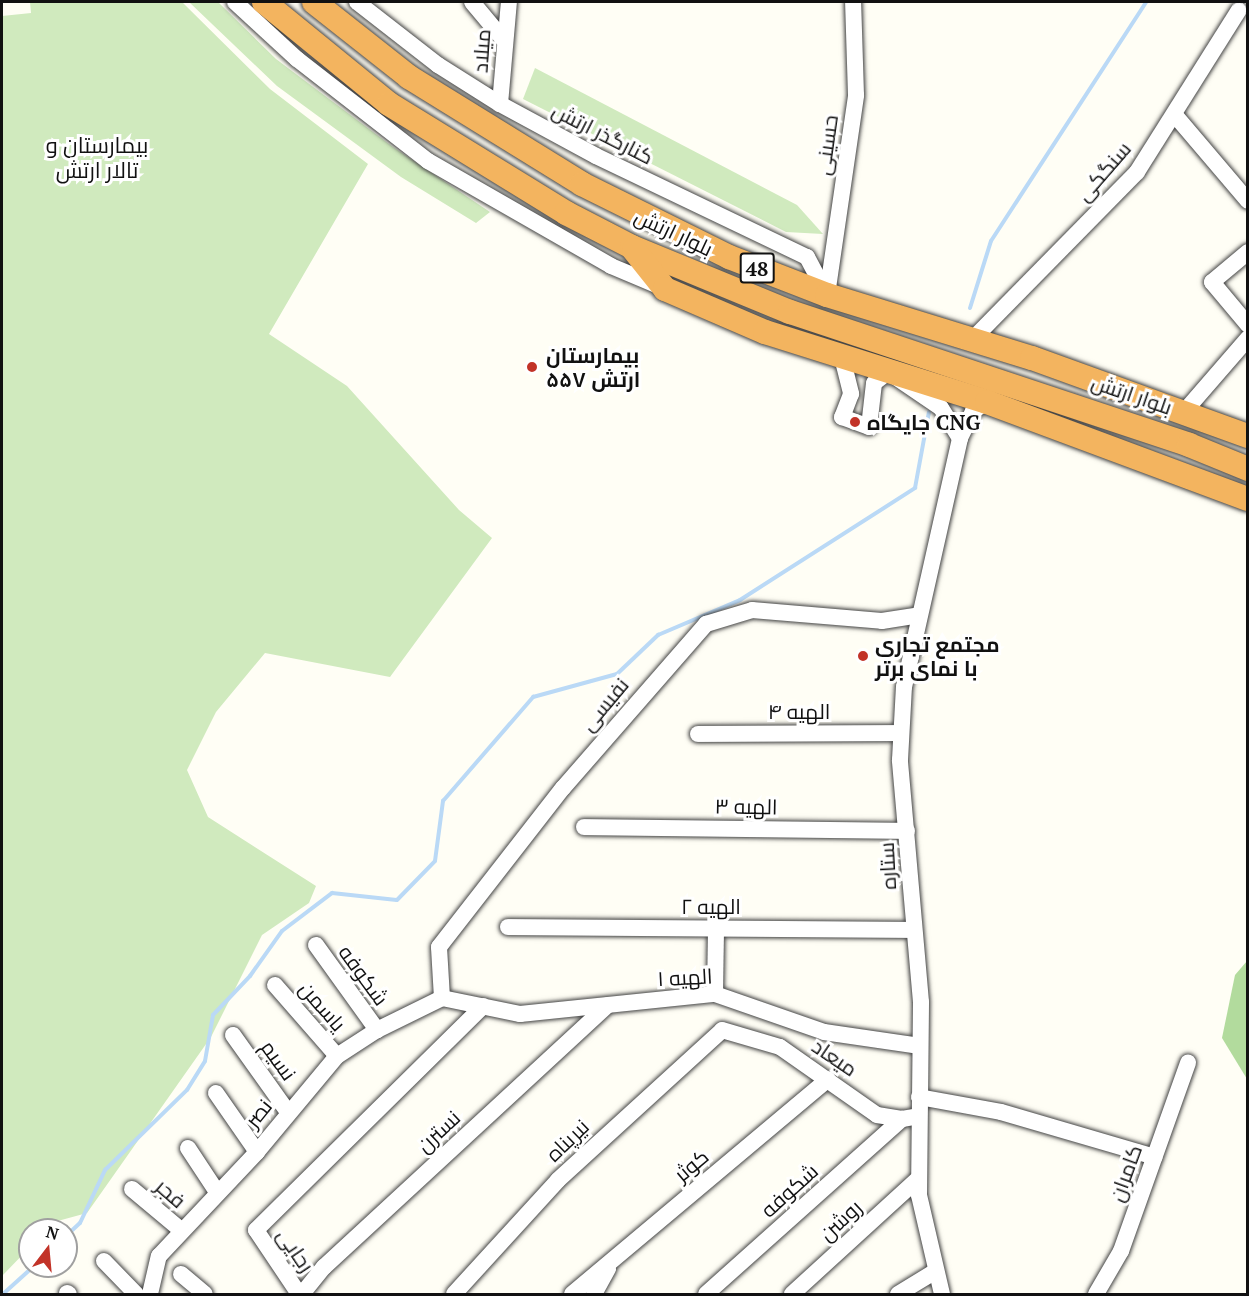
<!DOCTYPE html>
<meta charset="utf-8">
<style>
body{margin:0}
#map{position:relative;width:1249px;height:1296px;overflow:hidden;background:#fffef5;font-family:"PT Serif",Cairo,serif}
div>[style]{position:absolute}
.green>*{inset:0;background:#d0eabe}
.forest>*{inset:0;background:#b2db9d}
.stream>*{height:4px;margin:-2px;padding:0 2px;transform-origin:2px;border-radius:2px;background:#bad9f6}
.roads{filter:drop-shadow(0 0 2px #444) drop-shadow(0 0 2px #444)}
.minor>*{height:16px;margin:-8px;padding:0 8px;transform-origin:8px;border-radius:8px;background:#fff}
.highway>*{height:24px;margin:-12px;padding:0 12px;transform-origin:12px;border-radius:12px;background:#f3b45f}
.dots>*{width:16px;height:16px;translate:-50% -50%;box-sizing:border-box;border:3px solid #fff;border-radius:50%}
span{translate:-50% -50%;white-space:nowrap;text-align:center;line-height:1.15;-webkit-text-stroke:6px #fff;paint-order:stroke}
.shield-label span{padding:2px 4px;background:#fff;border:2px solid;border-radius:4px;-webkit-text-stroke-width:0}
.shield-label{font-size:20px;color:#111;font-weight:700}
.street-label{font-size:21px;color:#111}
.poi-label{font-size:21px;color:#111;font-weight:700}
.left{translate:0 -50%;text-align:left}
.neighbourhood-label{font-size:22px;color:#111}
.frame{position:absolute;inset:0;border:3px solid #111;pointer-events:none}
.north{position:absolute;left:18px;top:1218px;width:60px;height:60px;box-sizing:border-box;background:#fff;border:2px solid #a0a0a0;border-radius:50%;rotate:16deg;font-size:16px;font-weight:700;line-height:24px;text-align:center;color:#111}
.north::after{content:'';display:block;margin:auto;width:21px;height:27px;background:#c23328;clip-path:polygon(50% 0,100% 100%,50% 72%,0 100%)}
</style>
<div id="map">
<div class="green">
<div style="clip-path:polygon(30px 2px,182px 2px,270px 89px,368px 164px,269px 334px,347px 386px,459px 510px,492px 538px,390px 677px,265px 653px,216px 712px,187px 770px,208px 817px,316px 886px,309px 903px,262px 935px,211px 1037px,87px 1213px,54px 1222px,46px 1230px,30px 1230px,30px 1247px,2px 1276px,2px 16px,31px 13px)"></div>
<div style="clip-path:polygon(189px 2px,218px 2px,276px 59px,393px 147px,490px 212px,476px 223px,401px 177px,277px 86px)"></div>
<div style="clip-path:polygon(535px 68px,797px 205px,823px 234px,786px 232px,523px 99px)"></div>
</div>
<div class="forest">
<div style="clip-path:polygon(1247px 961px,1247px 1079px,1222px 1038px,1235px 975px)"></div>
</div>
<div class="stream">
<div style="left:970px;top:308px;width:70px;rotate:-72.6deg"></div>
<div style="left:991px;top:241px;width:285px;rotate:-57deg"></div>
<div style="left:66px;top:1236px;width:19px;rotate:-43deg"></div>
<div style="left:80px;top:1223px;width:59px;rotate:-64.7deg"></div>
<div style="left:105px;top:1170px;width:115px;rotate:-44.3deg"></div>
<div style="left:187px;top:1090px;width:34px;rotate:-58deg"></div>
<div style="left:205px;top:1061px;width:47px;rotate:-80.1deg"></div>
<div style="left:213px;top:1015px;width:54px;rotate:-46.5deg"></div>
<div style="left:250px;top:976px;width:55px;rotate:-54.6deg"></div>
<div style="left:282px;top:931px;width:63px;rotate:-37.2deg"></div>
<div style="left:332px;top:893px;width:65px;rotate:6.1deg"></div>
<div style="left:397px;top:900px;width:54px;rotate:-45.7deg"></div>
<div style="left:435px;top:861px;width:61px;rotate:-82.4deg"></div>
<div style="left:443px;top:801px;width:138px;rotate:-49.1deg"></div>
<div style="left:533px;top:697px;width:87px;rotate:-15.3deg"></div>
<div style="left:617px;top:674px;width:57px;rotate:-43.6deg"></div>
<div style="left:658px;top:635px;width:89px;rotate:-23.1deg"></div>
<div style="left:740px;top:600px;width:208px;rotate:-32.6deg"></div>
<div style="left:915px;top:488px;width:77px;rotate:-79.6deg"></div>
<div style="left:3px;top:1294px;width:42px;rotate:-42.1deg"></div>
</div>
<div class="roads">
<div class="minor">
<div style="left:235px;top:2px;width:84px;rotate:42.6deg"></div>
<div style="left:297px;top:59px;width:166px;rotate:37.9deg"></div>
<div style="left:428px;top:161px;width:211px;rotate:29.8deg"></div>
<div style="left:611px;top:266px;width:54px;rotate:22.8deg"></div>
<div style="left:357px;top:2px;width:103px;rotate:37.9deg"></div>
<div style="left:438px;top:65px;width:73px;rotate:32.2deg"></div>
<div style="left:500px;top:104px;width:109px;rotate:28.4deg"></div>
<div style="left:596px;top:156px;width:234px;rotate:25.6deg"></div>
<div style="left:807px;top:257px;width:43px;rotate:62.2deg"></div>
<div style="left:472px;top:2px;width:48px;rotate:50deg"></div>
<div style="left:500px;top:104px;width:102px;rotate:-85deg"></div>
<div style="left:1174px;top:114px;width:114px;rotate:49.6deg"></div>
<div style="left:1248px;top:252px;width:47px;rotate:140.2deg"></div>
<div style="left:1212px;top:282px;width:56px;rotate:50.1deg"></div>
<div style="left:827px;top:295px;width:202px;rotate:-81.7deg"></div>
<div style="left:856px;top:95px;width:93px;rotate:-91.8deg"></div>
<div style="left:972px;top:340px;width:235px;rotate:-45.5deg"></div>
<div style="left:1137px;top:172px;width:191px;rotate:-57.8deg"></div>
<div style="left:842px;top:357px;width:38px;rotate:76deg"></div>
<div style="left:851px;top:394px;width:25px;rotate:111deg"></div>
<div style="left:842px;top:417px;width:29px;rotate:20deg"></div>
<div style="left:869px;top:427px;width:44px;rotate:-83.5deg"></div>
<div style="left:874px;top:383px;width:18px;rotate:-38deg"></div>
<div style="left:888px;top:372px;width:64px;rotate:34.2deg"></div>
<div style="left:941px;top:408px;width:36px;rotate:58deg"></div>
<div style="left:1184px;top:412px;width:98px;rotate:-49.1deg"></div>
<div style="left:698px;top:734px;width:203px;rotate:-0.3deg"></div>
<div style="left:584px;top:827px;width:323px;rotate:0.7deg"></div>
<div style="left:508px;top:927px;width:405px;rotate:0.4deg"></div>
<div style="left:316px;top:945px;width:105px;rotate:54.3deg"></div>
<div style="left:275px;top:985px;width:94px;rotate:48.9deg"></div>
<div style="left:715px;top:994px;width:65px;rotate:-89.1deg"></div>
<div style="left:442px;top:998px;width:51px;rotate:-93.4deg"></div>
<div style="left:439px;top:947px;width:202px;rotate:-52.1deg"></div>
<div style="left:563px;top:788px;width:218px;rotate:-48.9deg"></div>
<div style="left:706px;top:624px;width:48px;rotate:-16.9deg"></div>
<div style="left:752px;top:610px;width:130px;rotate:4.8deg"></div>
<div style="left:882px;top:621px;width:38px;rotate:-9deg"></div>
<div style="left:442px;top:998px;width:80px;rotate:11.6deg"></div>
<div style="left:520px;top:1014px;width:196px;rotate:-5.9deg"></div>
<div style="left:715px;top:994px;width:115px;rotate:19.2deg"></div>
<div style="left:824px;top:1032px;width:97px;rotate:8.3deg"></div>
<div style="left:233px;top:1035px;width:95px;rotate:54.5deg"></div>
<div style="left:216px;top:1093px;width:72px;rotate:55.2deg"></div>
<div style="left:919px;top:1097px;width:83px;rotate:10.4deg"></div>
<div style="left:1001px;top:1112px;width:160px;rotate:16.3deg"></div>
<div style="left:188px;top:1148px;width:53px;rotate:56.6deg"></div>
<div style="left:132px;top:1189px;width:64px;rotate:39.9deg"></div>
<div style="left:104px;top:1261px;width:46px;rotate:45.9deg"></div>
<div style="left:181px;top:1274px;width:31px;rotate:40deg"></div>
<div style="left:67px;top:1293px;width:2px;rotate:27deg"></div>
<div style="left:150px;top:1294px;width:39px;rotate:-77deg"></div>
<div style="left:159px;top:1256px;width:143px;rotate:-46.7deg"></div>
<div style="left:257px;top:1152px;width:125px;rotate:-50.2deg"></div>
<div style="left:337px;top:1056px;width:48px;rotate:-33deg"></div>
<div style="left:377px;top:1030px;width:72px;rotate:-26.2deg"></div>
<div style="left:299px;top:1294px;width:77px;rotate:-123.9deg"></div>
<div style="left:256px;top:1230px;width:319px;rotate:-44.6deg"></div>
<div style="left:302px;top:1294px;width:35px;rotate:-51deg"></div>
<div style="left:324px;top:1267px;width:386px;rotate:-42.7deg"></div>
<div style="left:454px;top:1294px;width:154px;rotate:-47.6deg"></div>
<div style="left:558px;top:1180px;width:222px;rotate:-42.4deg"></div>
<div style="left:722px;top:1030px;width:60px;rotate:16.3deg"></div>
<div style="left:780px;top:1047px;width:118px;rotate:35deg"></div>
<div style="left:877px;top:1115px;width:25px;rotate:9deg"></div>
<div style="left:902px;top:1119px;width:17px;rotate:-10deg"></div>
<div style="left:572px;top:1294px;width:334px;rotate:-40deg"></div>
<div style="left:594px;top:1294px;width:29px;rotate:-61deg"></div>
<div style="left:706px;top:1294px;width:263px;rotate:-41.8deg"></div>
<div style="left:792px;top:1294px;width:172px;rotate:-42.4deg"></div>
<div style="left:898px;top:1294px;width:44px;rotate:-31.2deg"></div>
<div style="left:942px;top:1294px;width:102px;rotate:-103.1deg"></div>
<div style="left:919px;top:1195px;width:193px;rotate:-89.4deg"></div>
<div style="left:921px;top:1002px;width:243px;rotate:-95deg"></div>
<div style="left:900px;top:760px;width:73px;rotate:-86.9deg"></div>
<div style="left:904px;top:687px;width:255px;rotate:-77.3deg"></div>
<div style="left:960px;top:438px;width:30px;rotate:-64deg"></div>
<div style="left:973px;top:411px;width:17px;rotate:-33deg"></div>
<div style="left:1096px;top:1294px;width:50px;rotate:-59.8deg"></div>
<div style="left:1121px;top:1251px;width:200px;rotate:-70.4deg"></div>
</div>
<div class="highway">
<div style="left:264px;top:2px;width:161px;rotate:39.2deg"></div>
<div style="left:389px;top:104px;width:208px;rotate:31.6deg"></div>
<div style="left:566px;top:213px;width:74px;rotate:27.3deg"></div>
<div style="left:632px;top:247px;width:171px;rotate:22.4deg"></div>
<div style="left:790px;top:312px;width:421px;rotate:18.4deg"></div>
<div style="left:1189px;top:445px;width:64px;rotate:22.1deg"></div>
<div style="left:314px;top:2px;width:121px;rotate:38.3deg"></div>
<div style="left:409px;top:77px;width:203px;rotate:31.7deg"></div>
<div style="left:582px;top:184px;width:164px;rotate:26.4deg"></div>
<div style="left:729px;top:257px;width:105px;rotate:21.2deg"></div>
<div style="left:827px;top:295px;width:214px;rotate:17.1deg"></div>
<div style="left:1032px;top:358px;width:230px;rotate:19.9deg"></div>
<div style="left:634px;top:250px;width:50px;rotate:51.5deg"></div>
<div style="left:665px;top:289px;width:109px;rotate:23.3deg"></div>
<div style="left:765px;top:332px;width:233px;rotate:17.5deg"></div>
<div style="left:987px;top:402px;width:278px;rotate:20.4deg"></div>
</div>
</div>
<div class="dots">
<div style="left:532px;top:367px;background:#c23328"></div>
<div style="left:855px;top:422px;background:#c23328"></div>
<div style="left:863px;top:656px;background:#c23328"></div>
</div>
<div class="shield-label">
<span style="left:757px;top:268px">48</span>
</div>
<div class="street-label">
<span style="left:481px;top:51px;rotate:-86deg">میلاد</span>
<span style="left:603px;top:133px;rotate:27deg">کنارگذر ارتش</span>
<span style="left:826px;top:145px;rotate:-82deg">حسینی</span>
<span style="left:1103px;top:171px;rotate:-49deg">سنگکی</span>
<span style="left:674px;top:232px;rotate:25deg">بلوار ارتش</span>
<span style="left:1132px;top:394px;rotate:19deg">بلوار ارتش</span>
<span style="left:604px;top:704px;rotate:-50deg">نفیسی</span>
<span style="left:799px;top:711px">الهیه ۴</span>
<span style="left:746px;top:806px;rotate:1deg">الهیه ۳</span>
<span style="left:887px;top:866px;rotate:-93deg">ستاره</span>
<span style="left:711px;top:906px">الهیه ۲</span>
<span style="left:364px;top:975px;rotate:54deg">شکوفه</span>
<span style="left:685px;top:977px;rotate:-3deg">الهیه ۱</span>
<span style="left:323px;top:1006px;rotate:49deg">یاسمن</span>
<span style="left:835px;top:1057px;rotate:34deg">میعاد</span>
<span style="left:279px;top:1060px;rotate:54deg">نسیم</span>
<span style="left:258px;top:1113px;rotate:-51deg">نصر</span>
<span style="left:438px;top:1131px;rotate:-43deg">نسترن</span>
<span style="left:567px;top:1140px;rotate:-44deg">نیرپناه</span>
<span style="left:691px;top:1165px;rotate:-40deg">کوثر</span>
<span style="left:1125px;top:1173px;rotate:-70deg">کامران</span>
<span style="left:789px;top:1190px;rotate:-42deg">شکوفه</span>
<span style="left:171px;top:1193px;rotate:41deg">فجر</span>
<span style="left:840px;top:1220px;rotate:-43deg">روشن</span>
<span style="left:296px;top:1250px;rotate:56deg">رجایی</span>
</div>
<div class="poi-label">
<span class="left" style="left:546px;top:367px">بیمارستان<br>۵۵۷ ارتش</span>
<span class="left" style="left:867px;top:422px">جایگاه CNG</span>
<span class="left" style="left:875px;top:656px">مجتمع تجاری<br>با نمای برتر</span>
</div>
<div class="neighbourhood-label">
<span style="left:97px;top:157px">بیمارستان و<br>تالار ارتش</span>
</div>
<div class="frame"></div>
<div class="north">N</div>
</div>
